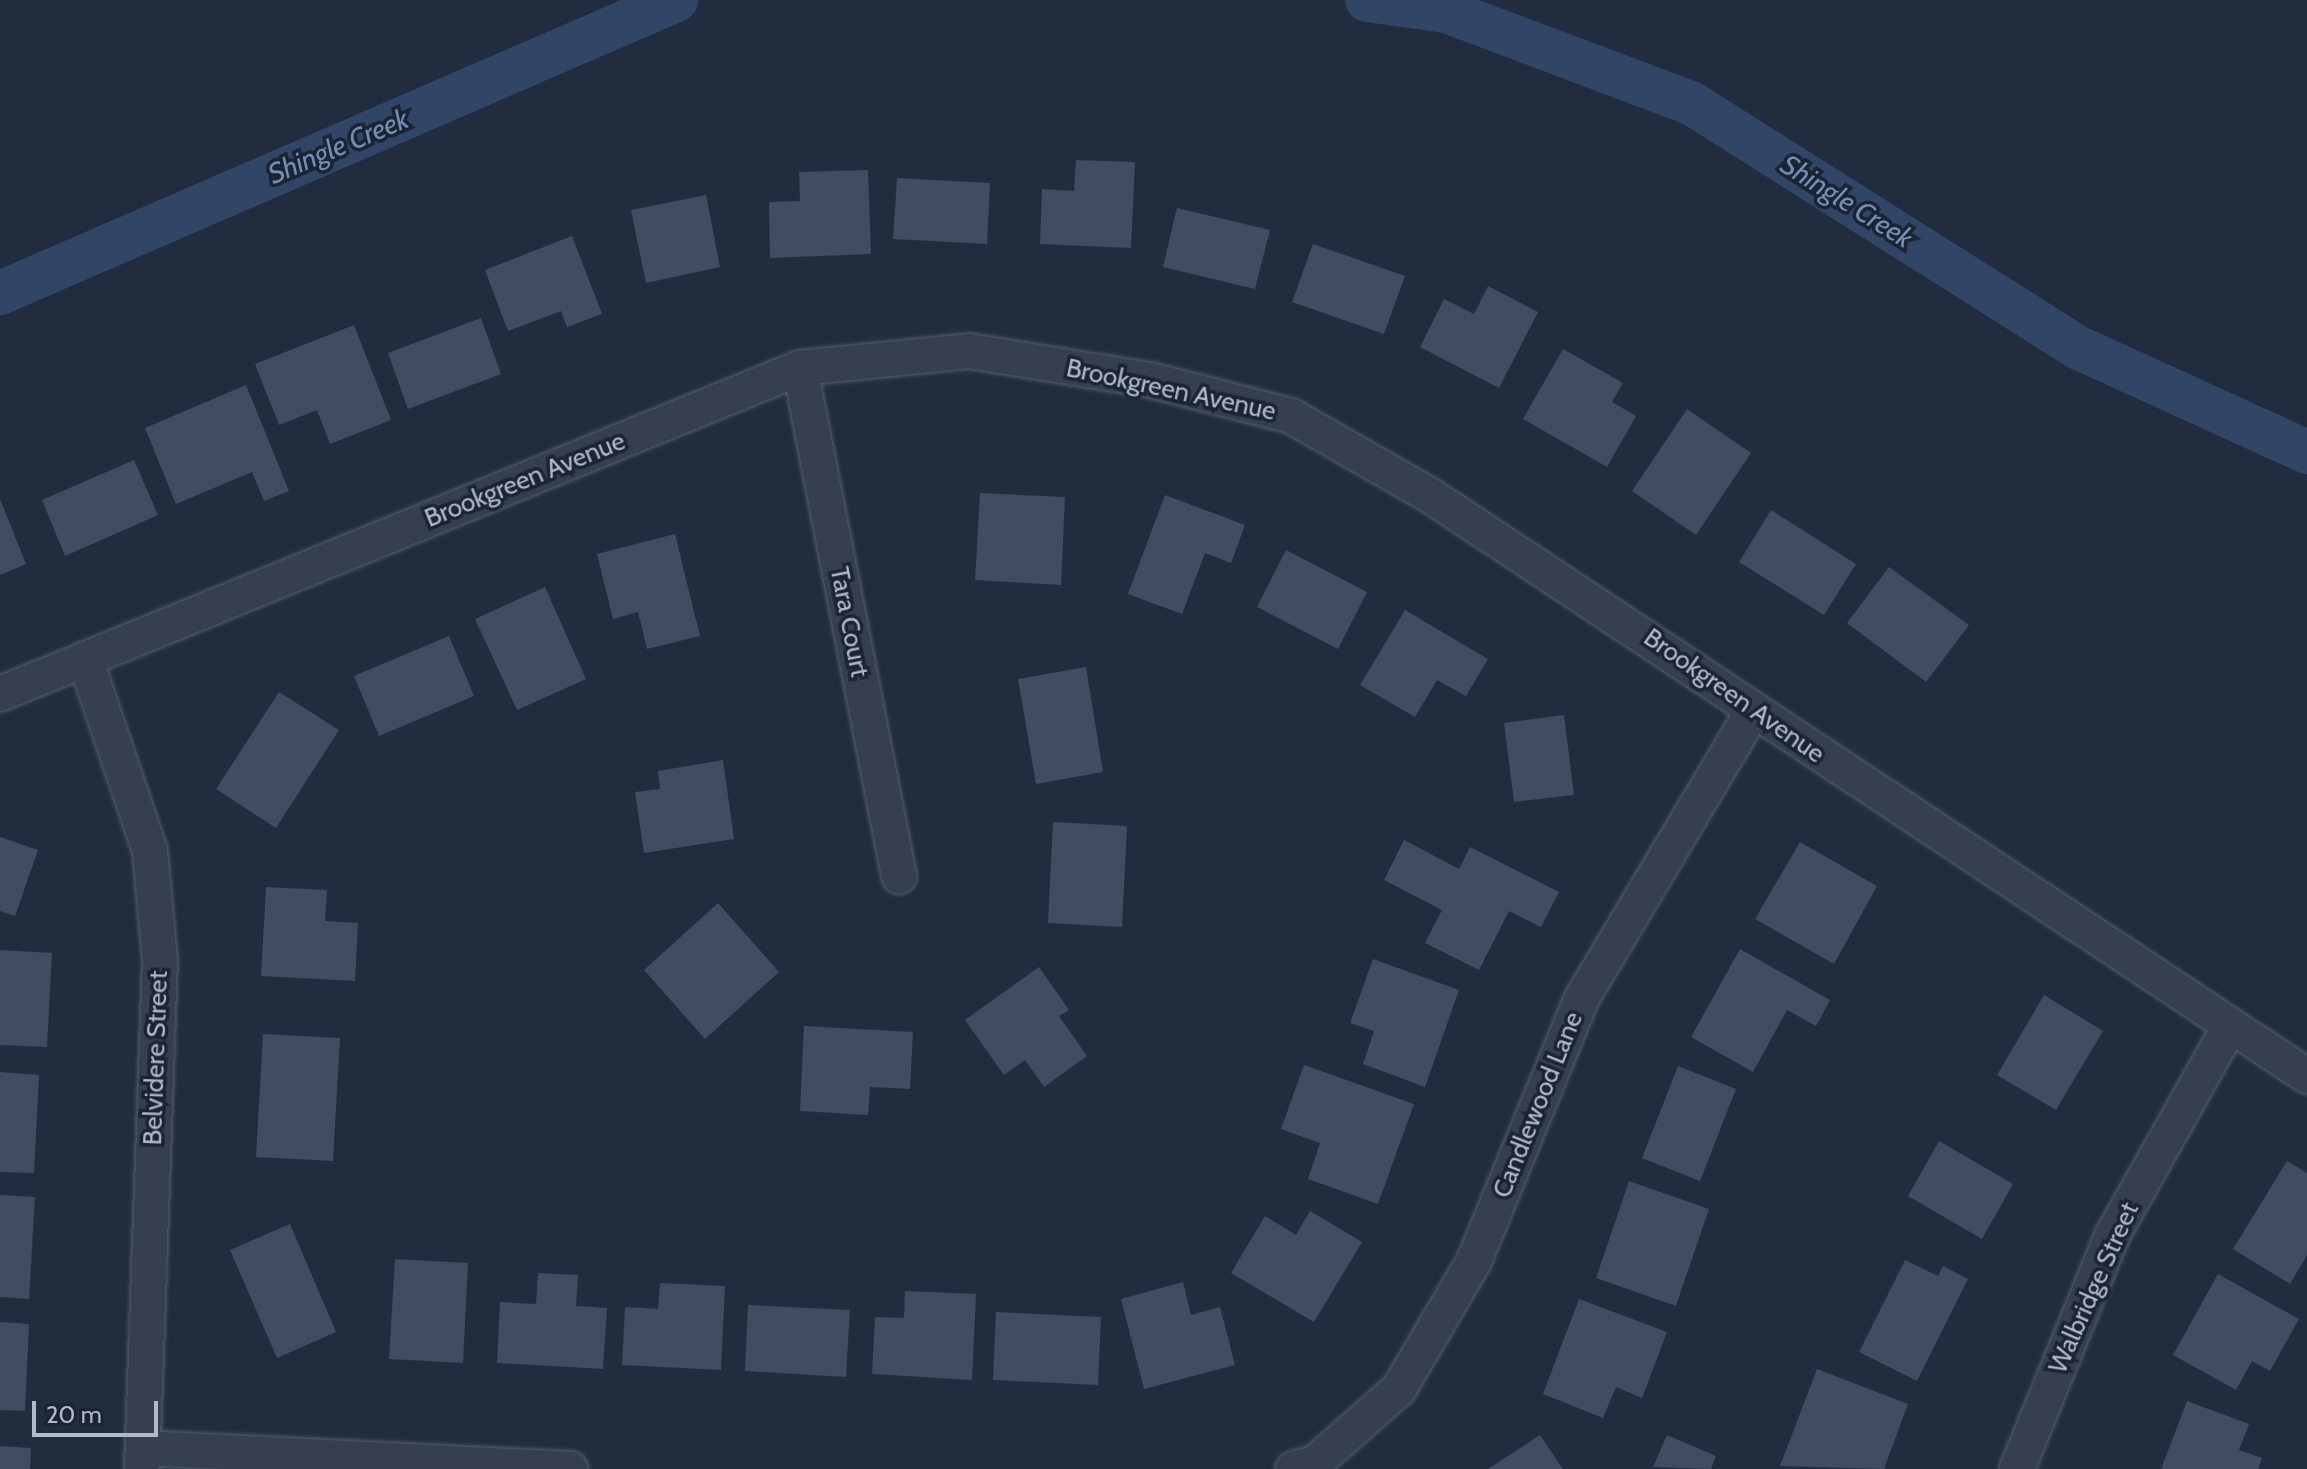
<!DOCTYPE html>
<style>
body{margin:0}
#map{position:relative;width:2307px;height:1469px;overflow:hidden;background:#212d3f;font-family:Cabin,sans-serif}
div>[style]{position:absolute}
.canal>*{height:44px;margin:-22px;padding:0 22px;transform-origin:22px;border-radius:22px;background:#314566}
.building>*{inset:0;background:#3f4c61}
.roads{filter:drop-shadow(0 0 2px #535d6d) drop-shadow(0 0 2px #535d6d)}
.street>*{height:34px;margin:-17px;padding:0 17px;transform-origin:17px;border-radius:17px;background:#353f4f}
span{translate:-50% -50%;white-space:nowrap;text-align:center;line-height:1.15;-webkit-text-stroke:7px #1a2434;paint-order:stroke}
.street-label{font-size:26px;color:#b1baca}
.water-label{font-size:28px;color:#758eb5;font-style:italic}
.scale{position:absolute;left:32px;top:1401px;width:126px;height:36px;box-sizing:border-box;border:4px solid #b1baca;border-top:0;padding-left:10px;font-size:24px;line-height:28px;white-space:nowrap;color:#b1baca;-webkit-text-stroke:6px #1a2434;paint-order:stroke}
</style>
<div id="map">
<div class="canal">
<div style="left:1367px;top:0;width:80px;rotate:7.9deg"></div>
<div style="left:1446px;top:11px;width:262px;rotate:20.6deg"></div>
<div style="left:1691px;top:103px;width:459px;rotate:32.3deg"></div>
<div style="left:2079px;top:348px;width:251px;rotate:24.5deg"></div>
<div style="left:0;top:293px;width:737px;rotate:-23.43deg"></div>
</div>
<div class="building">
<div style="clip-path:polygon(1076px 160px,1135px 162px,1131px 248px,1040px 244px,1042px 189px,1074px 191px)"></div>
<div style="clip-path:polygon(868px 170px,871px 254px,770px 258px,769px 202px,800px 201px,799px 172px)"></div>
<div style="clip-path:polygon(897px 178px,990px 183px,987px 244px,893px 239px)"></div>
<div style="clip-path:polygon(706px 195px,720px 267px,646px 283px,631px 210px)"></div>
<div style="clip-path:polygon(1177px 208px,1270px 230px,1255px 289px,1163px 267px)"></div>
<div style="clip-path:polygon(572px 236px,602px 314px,567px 327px,561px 311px,508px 331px,485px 270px)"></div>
<div style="clip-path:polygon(1313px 244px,1405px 276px,1384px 334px,1292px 302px)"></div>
<div style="clip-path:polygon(1488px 286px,1538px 312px,1499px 388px,1420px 347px,1444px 299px,1474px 314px)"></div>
<div style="clip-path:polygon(481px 318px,501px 374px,408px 409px,388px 353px)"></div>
<div style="clip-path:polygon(354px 325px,391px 420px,330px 444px,317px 410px,279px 425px,255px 364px)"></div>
<div style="clip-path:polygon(1563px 349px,1623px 383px,1612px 402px,1636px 416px,1607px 467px,1523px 419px)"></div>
<div style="clip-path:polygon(246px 385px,289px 491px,264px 501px,252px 472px,176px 504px,145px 428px)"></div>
<div style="clip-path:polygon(1687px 409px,1751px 453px,1696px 535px,1632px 491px)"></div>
<div style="clip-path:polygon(134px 460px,158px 515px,65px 556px,42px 500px)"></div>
<div style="clip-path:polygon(980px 493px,1065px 497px,1061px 585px,975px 580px)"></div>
<div style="clip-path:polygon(1165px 495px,1245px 525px,1231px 563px,1205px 553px,1182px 614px,1128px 594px)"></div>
<div style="clip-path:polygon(0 499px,26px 564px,0 575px)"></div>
<div style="clip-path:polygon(1771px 510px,1856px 564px,1824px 615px,1739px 562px)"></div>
<div style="clip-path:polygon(675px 534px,700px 636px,647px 649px,638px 612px,613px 619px,597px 554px)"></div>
<div style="clip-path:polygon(1286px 550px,1367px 592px,1338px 649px,1257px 607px)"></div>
<div style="clip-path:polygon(1889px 567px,1969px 625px,1926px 682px,1847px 623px)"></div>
<div style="clip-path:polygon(545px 587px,586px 679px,517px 710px,475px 619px)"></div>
<div style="clip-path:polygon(1405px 610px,1488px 659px,1466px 696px,1437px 680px,1415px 717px,1360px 685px)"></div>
<div style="clip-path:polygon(449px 636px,474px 696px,379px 736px,354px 676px)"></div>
<div style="clip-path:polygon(1086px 667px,1103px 772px,1036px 784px,1018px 679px)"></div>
<div style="clip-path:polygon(279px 692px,339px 730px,276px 828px,216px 789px)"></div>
<div style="clip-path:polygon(1564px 715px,1574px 795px,1514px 802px,1504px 723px)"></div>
<div style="clip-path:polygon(723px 760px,734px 839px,644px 853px,635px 792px,660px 789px,658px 771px)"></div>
<div style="clip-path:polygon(1053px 822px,1127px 826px,1122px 927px,1048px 923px)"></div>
<div style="clip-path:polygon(0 837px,38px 850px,15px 916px,0 911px)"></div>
<div style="clip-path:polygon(1404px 840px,1459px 869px,1470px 847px,1559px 892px,1541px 927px,1509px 911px,1479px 970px,1425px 943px,1442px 910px,1384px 880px)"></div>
<div style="clip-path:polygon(1800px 842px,1877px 886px,1834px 964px,1755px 919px)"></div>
<div style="clip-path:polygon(266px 887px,327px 890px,325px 921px,358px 923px,355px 981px,261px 976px)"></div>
<div style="clip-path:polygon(718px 903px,779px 972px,705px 1039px,644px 970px)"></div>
<div style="clip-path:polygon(1740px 949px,1830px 1000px,1816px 1026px,1787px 1010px,1753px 1072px,1691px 1037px)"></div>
<div style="clip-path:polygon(0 950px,52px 953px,47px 1047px,0 1045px)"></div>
<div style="clip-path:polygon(1373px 959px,1459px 990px,1425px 1087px,1363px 1064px,1374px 1031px,1350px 1023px)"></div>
<div style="clip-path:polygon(1039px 967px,1069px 1010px,1059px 1016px,1087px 1056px,1044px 1087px,1025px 1060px,1004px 1075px,965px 1020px)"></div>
<div style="clip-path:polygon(2044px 995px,2103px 1031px,2056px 1110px,1997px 1075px)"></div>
<div style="clip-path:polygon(804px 1026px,913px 1032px,910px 1089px,870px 1087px,868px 1115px,800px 1111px)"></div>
<div style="clip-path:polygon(263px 1034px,340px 1038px,333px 1161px,256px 1157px)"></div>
<div style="clip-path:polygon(1304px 1065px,1414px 1104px,1378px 1204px,1308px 1179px,1320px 1143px,1281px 1129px)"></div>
<div style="clip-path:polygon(1678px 1066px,1736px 1089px,1700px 1181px,1642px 1158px)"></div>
<div style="clip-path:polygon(0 1072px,39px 1075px,34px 1173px,0 1172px)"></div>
<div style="clip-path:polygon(1939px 1141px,2013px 1184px,1982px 1239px,1908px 1196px)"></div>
<div style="clip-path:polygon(2287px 1161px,2307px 1173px,2307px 1255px,2290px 1284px,2233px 1249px)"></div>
<div style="clip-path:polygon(1629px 1181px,1709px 1209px,1676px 1306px,1596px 1278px)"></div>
<div style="clip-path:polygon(0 1195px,35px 1197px,29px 1299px,0 1297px)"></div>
<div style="clip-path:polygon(1310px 1211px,1362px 1242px,1314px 1322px,1231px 1273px,1265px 1216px,1296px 1235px)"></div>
<div style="clip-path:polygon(290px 1224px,336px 1332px,277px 1358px,230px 1250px)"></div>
<div style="clip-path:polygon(395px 1259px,468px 1263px,463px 1363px,389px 1359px)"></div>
<div style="clip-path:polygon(1905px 1260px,1938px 1276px,1943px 1266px,1968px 1279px,1917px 1381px,1859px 1352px)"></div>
<div style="clip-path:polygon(538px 1273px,578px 1275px,576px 1306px,607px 1308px,603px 1369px,497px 1363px,500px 1302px,536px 1304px)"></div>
<div style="clip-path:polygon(2218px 1274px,2299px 1319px,2270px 1371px,2252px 1361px,2236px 1390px,2173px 1355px)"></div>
<div style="clip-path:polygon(1183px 1282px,1191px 1315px,1220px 1307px,1235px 1365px,1144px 1389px,1121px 1299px)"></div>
<div style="clip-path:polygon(660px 1283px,725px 1286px,721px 1370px,622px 1365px,625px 1307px,658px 1309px)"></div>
<div style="clip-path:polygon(905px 1291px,976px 1294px,972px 1380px,872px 1374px,875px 1317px,904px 1318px)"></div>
<div style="clip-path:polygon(1579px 1299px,1667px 1332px,1642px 1398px,1616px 1387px,1603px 1418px,1543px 1394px)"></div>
<div style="clip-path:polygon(748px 1305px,850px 1310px,846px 1377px,745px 1371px)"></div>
<div style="clip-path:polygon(996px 1312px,1101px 1317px,1098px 1385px,993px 1380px)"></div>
<div style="clip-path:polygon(0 1322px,29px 1324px,25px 1411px,0 1410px)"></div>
<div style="clip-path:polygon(1817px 1369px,1908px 1404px,1884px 1469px,1780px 1466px)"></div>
<div style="clip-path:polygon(2187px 1401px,2249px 1424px,2239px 1450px,2262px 1458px,2258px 1469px,2161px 1469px)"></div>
<div style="clip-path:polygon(1540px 1435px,1563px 1469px,1488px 1469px)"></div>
<div style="clip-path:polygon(1667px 1435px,1716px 1456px,1711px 1469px,1653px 1467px)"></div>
<div style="clip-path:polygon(0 1446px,31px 1448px,30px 1469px,0 1469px)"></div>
</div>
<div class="roads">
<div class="street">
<div style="left:800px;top:368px;width:518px;rotate:78.97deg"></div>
<div style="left:85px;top:659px;width:203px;rotate:71.3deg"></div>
<div style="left:150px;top:851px;width:109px;rotate:84.8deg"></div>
<div style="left:160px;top:960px;width:509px;rotate:92.03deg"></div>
<div style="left:0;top:694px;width:864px;rotate:-22.17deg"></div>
<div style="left:800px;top:368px;width:170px;rotate:-5.7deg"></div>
<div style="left:969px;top:351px;width:183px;rotate:9.1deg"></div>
<div style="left:1150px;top:380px;width:146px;rotate:14.3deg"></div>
<div style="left:1291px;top:416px;width:161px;rotate:29.7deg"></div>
<div style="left:1431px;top:496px;width:1051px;rotate:33.51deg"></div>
<div style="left:143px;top:1448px;width:428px;rotate:2.8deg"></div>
<div style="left:1293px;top:1469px;width:23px;rotate:-15deg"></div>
<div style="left:1315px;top:1463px;width:112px;rotate:-41.4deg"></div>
<div style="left:1399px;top:1389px;width:148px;rotate:-59.6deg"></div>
<div style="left:1474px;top:1261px;width:284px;rotate:-67.7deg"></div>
<div style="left:1582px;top:998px;width:335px;rotate:-59.2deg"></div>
<div style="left:2017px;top:1469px;width:252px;rotate:-67.8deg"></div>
<div style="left:2112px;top:1236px;width:237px;rotate:-60.7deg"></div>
</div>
</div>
<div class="street-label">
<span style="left:1171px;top:390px;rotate:12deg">Brookgreen Avenue</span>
<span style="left:525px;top:480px;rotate:-22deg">Brookgreen Avenue</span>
<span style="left:849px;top:622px;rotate:79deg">Tara Court</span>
<span style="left:1734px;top:696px;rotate:35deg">Brookgreen Avenue</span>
<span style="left:156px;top:1058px;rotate:-88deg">Belvidere Street</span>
<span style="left:1538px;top:1105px;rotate:-68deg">Candlewood Lane</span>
<span style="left:2094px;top:1288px;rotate:-66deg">Walbridge Street</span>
</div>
<div class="water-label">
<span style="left:338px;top:146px;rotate:-23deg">Shingle Creek</span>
<span style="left:1847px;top:201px;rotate:32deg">Shingle Creek</span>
</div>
<div class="scale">20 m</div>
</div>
